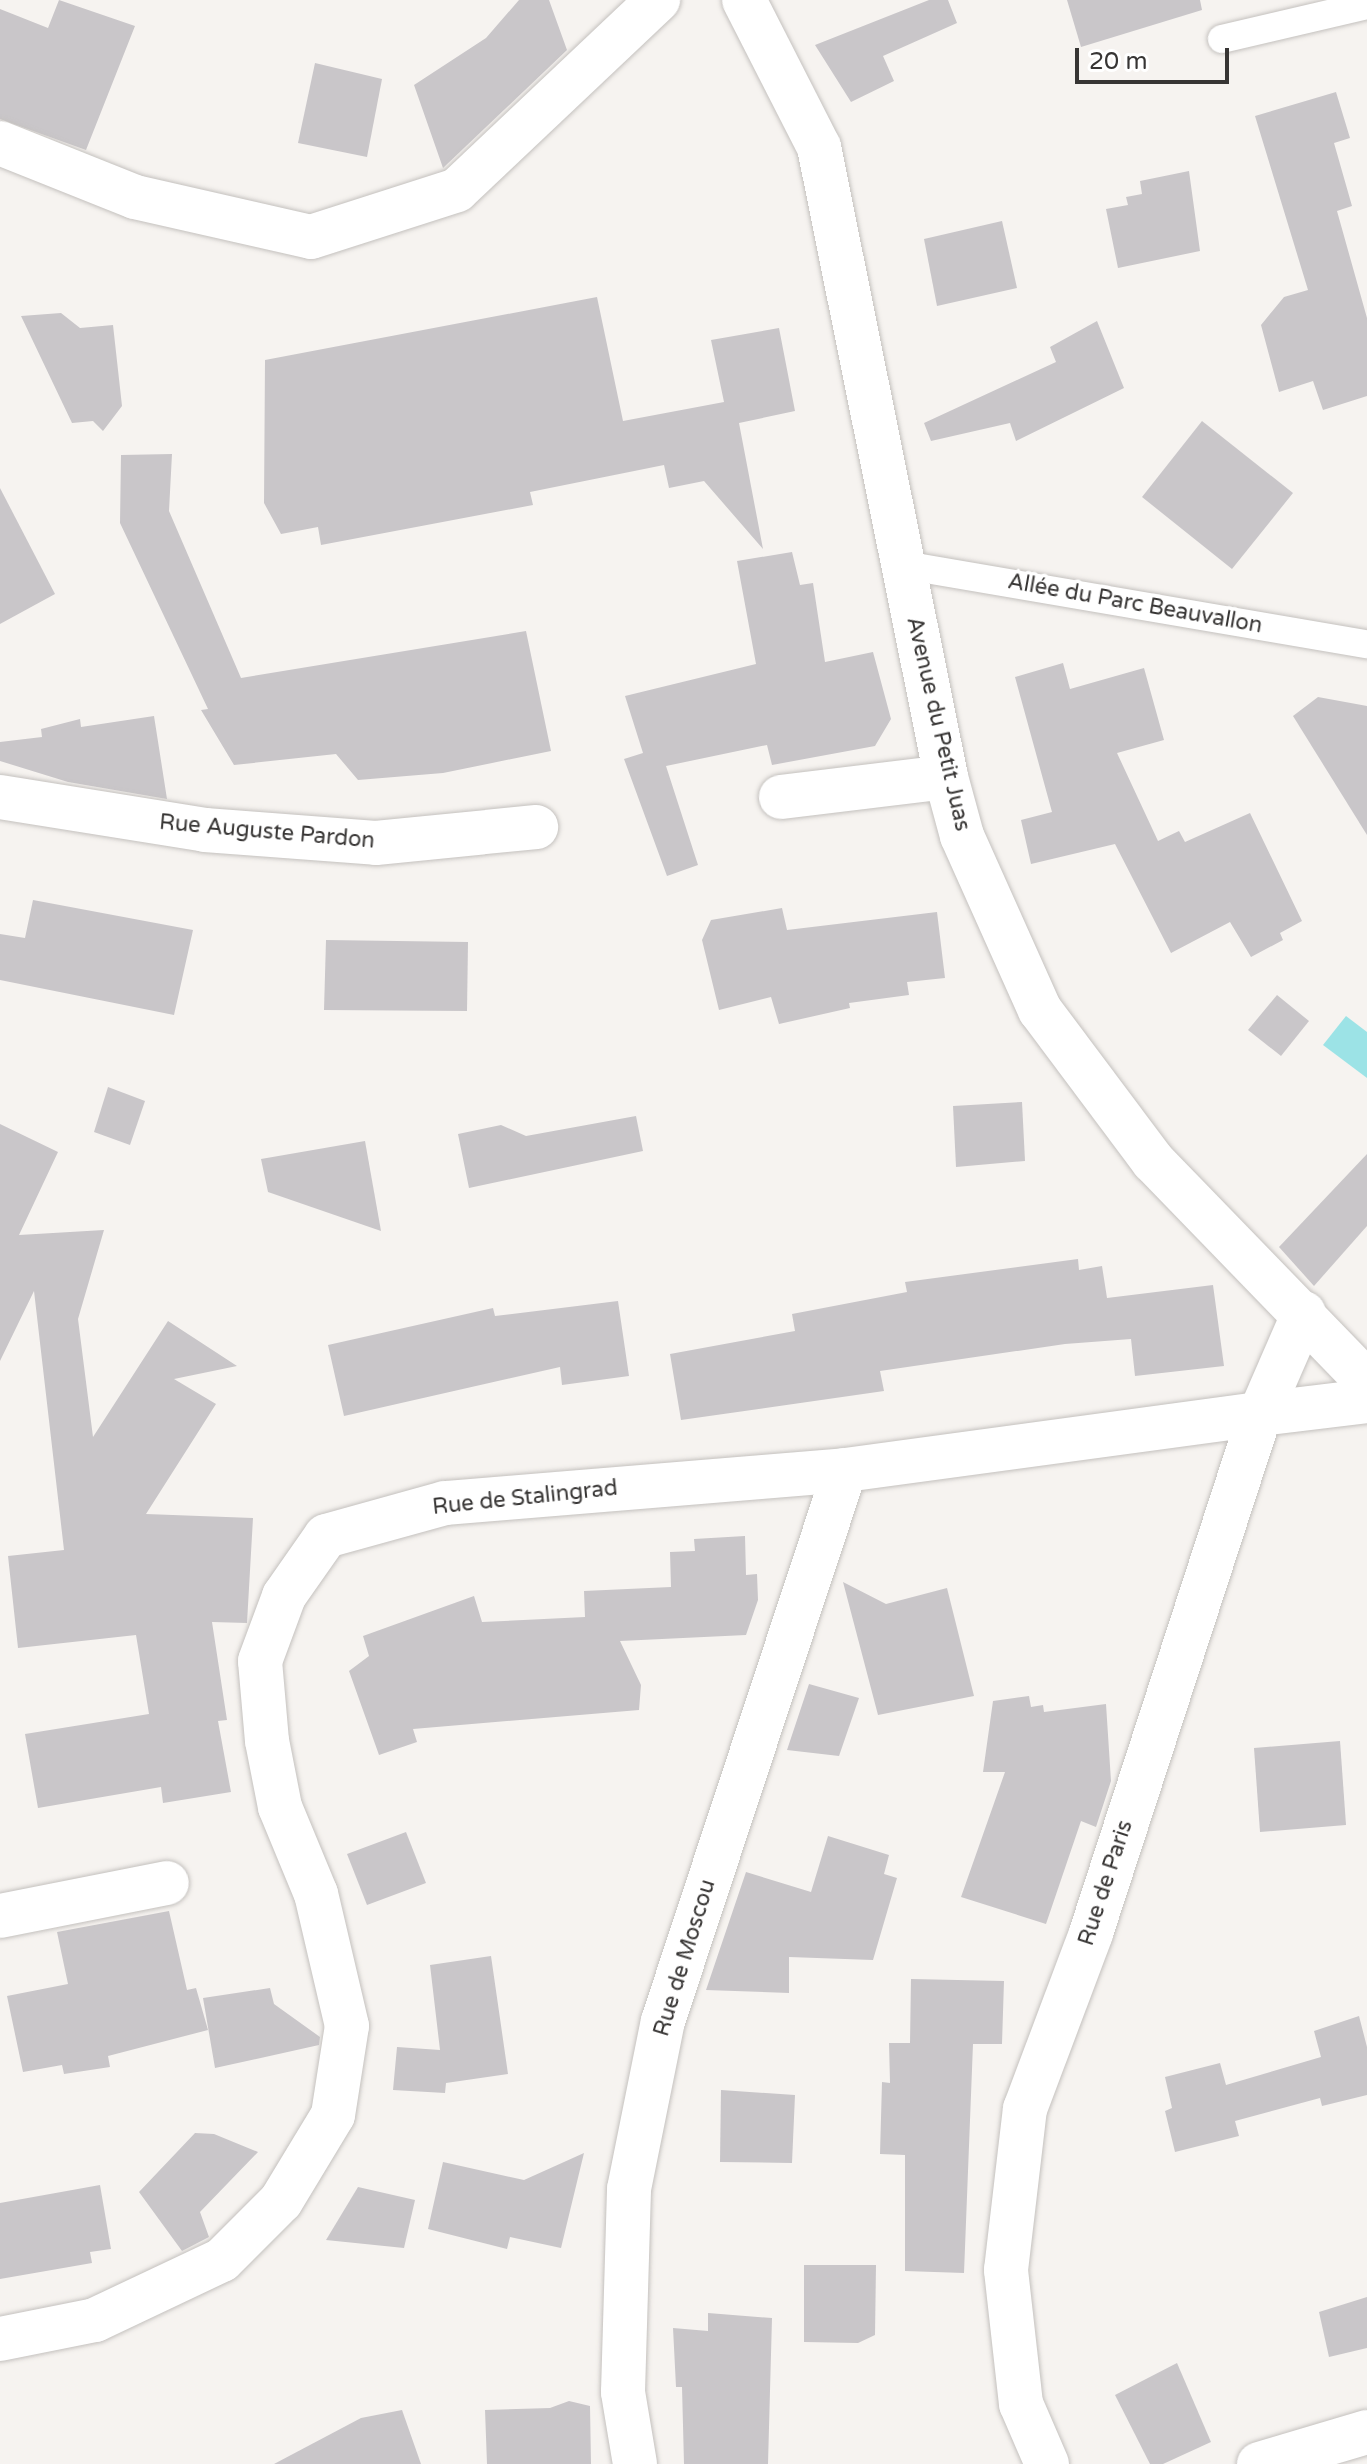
<!DOCTYPE html>
<meta charset="utf-8">
<style>
body{margin:0}
#map{position:relative;width:1367px;height:2464px;overflow:hidden;background:#f6f3f0;font-family:"Varela Round",sans-serif}
div>[style]{position:absolute}
.water>*{inset:0;background:#9ce3e6}
.building>*{inset:0;background:#c9c6c9}
.roads{filter:drop-shadow(0 0 2px #c4c1be) drop-shadow(0 0 2px #c4c1be)}
.lane>*{height:28px;margin:-14px;padding:0 14px;transform-origin:14px;border-radius:14px;background:#fff}
.street>*{height:44px;margin:-22px;padding:0 22px;transform-origin:22px;border-radius:22px;background:#fff}
span{translate:-50% -50%;white-space:nowrap;text-align:center;line-height:1.15;-webkit-text-stroke:7px #fff;paint-order:stroke}
.street-label{font-size:22px;color:#373534}
.scale{position:absolute;left:1075px;top:48px;width:154px;height:36px;box-sizing:border-box;border:4px solid #373534;border-top:0;padding-left:10px;font-size:24px;line-height:28px;white-space:nowrap;color:#373534;-webkit-text-stroke:6px #fff;paint-order:stroke}
</style>
<div id="map">
<div class="water">
<div style="clip-path:polygon(1346px 1016px,1367px 1032px,1367px 1078px,1323px 1045px)"></div>
</div>
<div class="building">
<div style="clip-path:polygon(59px 0,135px 26px,86px 150px,0 119px,0 9px,48px 28px)"></div>
<div style="clip-path:polygon(519px 0,549px 0,567px 50px,443px 168px,414px 85px,486px 38px)"></div>
<div style="clip-path:polygon(929px 0,948px 0,957px 23px,883px 56px,894px 81px,851px 102px,815px 45px)"></div>
<div style="clip-path:polygon(1067px 0,1200px 0,1202px 10px,1081px 47px)"></div>
<div style="clip-path:polygon(315px 63px,382px 79px,367px 157px,298px 143px)"></div>
<div style="clip-path:polygon(1336px 92px,1350px 138px,1334px 143px,1352px 206px,1337px 211px,1367px 318px,1367px 396px,1323px 410px,1313px 381px,1279px 392px,1261px 325px,1284px 297px,1308px 290px,1255px 116px)"></div>
<div style="clip-path:polygon(1189px 171px,1200px 251px,1118px 268px,1106px 209px,1128px 205px,1126px 197px,1142px 194px,1140px 181px)"></div>
<div style="clip-path:polygon(1002px 221px,1017px 288px,937px 306px,924px 239px)"></div>
<div style="clip-path:polygon(597px 297px,623px 421px,724px 402px,711px 340px,779px 328px,795px 411px,739px 423px,763px 549px,704px 481px,669px 488px,664px 465px,530px 492px,533px 505px,321px 545px,318px 527px,281px 534px,264px 503px,265px 360px)"></div>
<div style="clip-path:polygon(61px 313px,80px 328px,113px 325px,122px 406px,103px 431px,93px 421px,72px 423px,21px 316px)"></div>
<div style="clip-path:polygon(1097px 321px,1124px 388px,1016px 441px,1010px 423px,931px 441px,924px 423px,1056px 362px,1050px 347px)"></div>
<div style="clip-path:polygon(1202px 421px,1293px 493px,1232px 569px,1142px 497px)"></div>
<div style="clip-path:polygon(172px 454px,169px 511px,241px 678px,526px 631px,551px 751px,443px 773px,358px 780px,336px 754px,234px 765px,201px 710px,208px 709px,120px 523px,121px 455px)"></div>
<div style="clip-path:polygon(0 488px,55px 594px,0 624px)"></div>
<div style="clip-path:polygon(792px 552px,800px 585px,813px 583px,825px 662px,873px 652px,891px 719px,875px 746px,772px 765px,767px 745px,666px 766px,698px 865px,667px 876px,624px 759px,643px 753px,625px 696px,756px 664px,737px 561px)"></div>
<div style="clip-path:polygon(1063px 663px,1070px 689px,1144px 668px,1164px 740px,1117px 753px,1158px 841px,1179px 831px,1185px 842px,1250px 813px,1302px 921px,1280px 933px,1283px 940px,1251px 957px,1230px 922px,1171px 953px,1115px 844px,1031px 864px,1021px 820px,1052px 812px,1015px 677px)"></div>
<div style="clip-path:polygon(1318px 697px,1367px 706px,1367px 835px,1293px 716px)"></div>
<div style="clip-path:polygon(154px 716px,167px 799px,68px 782px,0 761px,0 742px,42px 737px,41px 729px,80px 719px,81px 727px)"></div>
<div style="clip-path:polygon(33px 900px,193px 930px,174px 1015px,0 980px,0 934px,25px 938px)"></div>
<div style="clip-path:polygon(782px 908px,787px 930px,937px 912px,945px 978px,907px 982px,909px 995px,849px 1003px,850px 1008px,779px 1024px,771px 997px,719px 1010px,702px 940px,711px 920px)"></div>
<div style="clip-path:polygon(326px 940px,468px 942px,467px 1011px,324px 1010px)"></div>
<div style="clip-path:polygon(1277px 995px,1309px 1021px,1281px 1056px,1248px 1030px)"></div>
<div style="clip-path:polygon(108px 1087px,145px 1101px,130px 1145px,94px 1132px)"></div>
<div style="clip-path:polygon(1022px 1102px,1025px 1161px,956px 1167px,953px 1106px)"></div>
<div style="clip-path:polygon(636px 1116px,643px 1151px,469px 1188px,458px 1134px,501px 1125px,526px 1136px)"></div>
<div style="clip-path:polygon(0 1124px,58px 1152px,19px 1235px,104px 1230px,78px 1319px,93px 1437px,168px 1321px,237px 1366px,174px 1379px,216px 1404px,146px 1514px,253px 1518px,247px 1623px,212px 1622px,227px 1720px,218px 1721px,231px 1792px,163px 1803px,161px 1787px,38px 1808px,25px 1734px,149px 1714px,136px 1635px,18px 1648px,8px 1556px,64px 1550px,34px 1291px,0 1361px)"></div>
<div style="clip-path:polygon(365px 1141px,381px 1231px,268px 1192px,261px 1159px)"></div>
<div style="clip-path:polygon(1367px 1154px,1367px 1226px,1314px 1286px,1279px 1247px)"></div>
<div style="clip-path:polygon(1078px 1259px,1079px 1270px,1102px 1266px,1107px 1298px,1213px 1285px,1224px 1366px,1135px 1376px,1131px 1339px,1065px 1344px,880px 1371px,884px 1391px,681px 1420px,670px 1354px,795px 1331px,792px 1314px,907px 1292px,905px 1282px)"></div>
<div style="clip-path:polygon(618px 1301px,629px 1376px,562px 1385px,560px 1367px,344px 1416px,328px 1345px,493px 1308px,495px 1316px)"></div>
<div style="clip-path:polygon(745px 1536px,746px 1575px,757px 1574px,758px 1600px,746px 1635px,620px 1641px,641px 1685px,639px 1710px,413px 1729px,417px 1742px,379px 1755px,349px 1671px,369px 1656px,363px 1636px,474px 1596px,482px 1622px,585px 1617px,584px 1591px,671px 1587px,670px 1552px,695px 1551px,694px 1539px)"></div>
<div style="clip-path:polygon(843px 1582px,886px 1604px,947px 1588px,974px 1696px,878px 1715px)"></div>
<div style="clip-path:polygon(809px 1684px,859px 1698px,839px 1756px,787px 1750px)"></div>
<div style="clip-path:polygon(1029px 1696px,1031px 1707px,1043px 1705px,1044px 1712px,1106px 1704px,1111px 1781px,1096px 1827px,1081px 1821px,1046px 1924px,961px 1897px,1005px 1772px,983px 1772px,993px 1701px)"></div>
<div style="clip-path:polygon(1340px 1741px,1346px 1825px,1260px 1832px,1254px 1748px)"></div>
<div style="clip-path:polygon(406px 1832px,426px 1883px,367px 1905px,347px 1854px)"></div>
<div style="clip-path:polygon(828px 1836px,889px 1855px,884px 1874px,897px 1878px,873px 1960px,789px 1957px,789px 1993px,706px 1990px,746px 1872px,811px 1892px)"></div>
<div style="clip-path:polygon(169px 1911px,187px 1990px,196px 1988px,208px 2030px,108px 2056px,110px 2067px,64px 2074px,62px 2065px,23px 2072px,7px 1996px,68px 1984px,57px 1932px)"></div>
<div style="clip-path:polygon(491px 1956px,508px 2074px,446px 2083px,445px 2093px,393px 2090px,397px 2047px,440px 2050px,430px 1965px)"></div>
<div style="clip-path:polygon(911px 1979px,1004px 1981px,1002px 2044px,973px 2044px,964px 2273px,905px 2271px,905px 2155px,880px 2154px,882px 2082px,890px 2083px,889px 2043px,910px 2043px)"></div>
<div style="clip-path:polygon(270px 1988px,274px 2004px,320px 2037px,319px 2045px,215px 2068px,203px 1998px)"></div>
<div style="clip-path:polygon(1359px 2016px,1367px 2047px,1367px 2095px,1322px 2106px,1320px 2098px,1235px 2121px,1239px 2136px,1175px 2152px,1165px 2111px,1172px 2108px,1165px 2077px,1220px 2063px,1226px 2085px,1321px 2057px,1314px 2031px)"></div>
<div style="clip-path:polygon(721px 2090px,795px 2095px,792px 2163px,720px 2162px)"></div>
<div style="clip-path:polygon(195px 2133px,214px 2134px,258px 2152px,200px 2212px,209px 2237px,182px 2251px,139px 2192px)"></div>
<div style="clip-path:polygon(584px 2153px,561px 2248px,510px 2237px,507px 2249px,428px 2229px,443px 2162px,524px 2180px)"></div>
<div style="clip-path:polygon(100px 2185px,111px 2249px,90px 2252px,92px 2263px,0 2279px,0 2203px)"></div>
<div style="clip-path:polygon(358px 2187px,415px 2200px,404px 2248px,326px 2240px)"></div>
<div style="clip-path:polygon(804px 2265px,876px 2265px,875px 2335px,858px 2343px,804px 2342px)"></div>
<div style="clip-path:polygon(1367px 2297px,1367px 2348px,1329px 2357px,1319px 2312px)"></div>
<div style="clip-path:polygon(708px 2313px,772px 2318px,768px 2464px,684px 2464px,682px 2387px,676px 2387px,673px 2328px,708px 2331px)"></div>
<div style="clip-path:polygon(1177px 2363px,1211px 2442px,1163px 2464px,1150px 2464px,1115px 2395px)"></div>
<div style="clip-path:polygon(569px 2401px,590px 2406px,591px 2464px,487px 2464px,485px 2410px,550px 2408px)"></div>
<div style="clip-path:polygon(402px 2410px,421px 2464px,274px 2464px,361px 2418px)"></div>
</div>
<div class="roads">
<div class="lane">
<div style="left:1222px;top:39px;width:149px;rotate:-13.2deg"></div>
<div style="left:903px;top:565px;width:471px;rotate:9.7deg"></div>
</div>
<div class="street">
<div style="left:744px;top:0;width:165px;rotate:63deg"></div>
<div style="left:819px;top:147px;width:643px;rotate:78.6deg"></div>
<div style="left:946px;top:777px;width:61px;rotate:74.8deg"></div>
<div style="left:962px;top:836px;width:191px;rotate:65.9deg"></div>
<div style="left:1040px;top:1010px;width:189px;rotate:53.2deg"></div>
<div style="left:1153px;top:1161px;width:308px;rotate:45.9deg"></div>
<div style="left:0;top:143px;width:145px;rotate:21.8deg"></div>
<div style="left:135px;top:197px;width:180px;rotate:12.8deg"></div>
<div style="left:311px;top:237px;width:153px;rotate:-17.8deg"></div>
<div style="left:457px;top:190px;width:277px;rotate:-43.4deg"></div>
<div style="left:0;top:797px;width:208px;rotate:9.1deg"></div>
<div style="left:205px;top:830px;width:171px;rotate:4.3deg"></div>
<div style="left:376px;top:843px;width:161px;rotate:-5.7deg"></div>
<div style="left:781px;top:797px;width:166px;rotate:-6.9deg"></div>
<div style="left:0;top:1916px;width:170px;rotate:-11.2deg"></div>
<div style="left:0;top:2339px;width:97px;rotate:-11.3deg"></div>
<div style="left:95px;top:2320px;width:140px;rotate:-25.3deg"></div>
<div style="left:222px;top:2260px;width:83px;rotate:-45deg"></div>
<div style="left:281px;top:2201px;width:100px;rotate:-58.8deg"></div>
<div style="left:333px;top:2115px;width:90px;rotate:-81.1deg"></div>
<div style="left:347px;top:2026px;width:136px;rotate:-103.2deg"></div>
<div style="left:316px;top:1894px;width:94px;rotate:-112.5deg"></div>
<div style="left:280px;top:1807px;width:67px;rotate:-101.1deg"></div>
<div style="left:267px;top:1741px;width:80px;rotate:-95deg"></div>
<div style="left:260px;top:1661px;width:69px;rotate:-69.7deg"></div>
<div style="left:284px;top:1596px;width:73px;rotate:-55deg"></div>
<div style="left:326px;top:1536px;width:123px;rotate:-15.5deg"></div>
<div style="left:445px;top:1503px;width:401px;rotate:-4.7deg"></div>
<div style="left:845px;top:1470px;width:419px;rotate:-7.7deg"></div>
<div style="left:1260px;top:1414px;width:110px;rotate:-66.5deg"></div>
<div style="left:635px;top:2464px;width:73px;rotate:-99.5deg"></div>
<div style="left:623px;top:2392px;width:203px;rotate:-88.3deg"></div>
<div style="left:629px;top:2189px;width:171px;rotate:-78.6deg"></div>
<div style="left:663px;top:2021px;width:580px;rotate:-71.72deg"></div>
<div style="left:1047px;top:2464px;width:65px;rotate:-113.4deg"></div>
<div style="left:1021px;top:2404px;width:135px;rotate:-96.4deg"></div>
<div style="left:1006px;top:2270px;width:162px;rotate:-83.3deg"></div>
<div style="left:1025px;top:2109px;width:188px;rotate:-69.4deg"></div>
<div style="left:1091px;top:1933px;width:546px;rotate:-71.96deg"></div>
<div style="left:1260px;top:1414px;width:108px;rotate:-6.9deg"></div>
<div style="left:1259px;top:2464px;width:113px;rotate:-16.5deg"></div>
</div>
</div>
<div class="street-label">
<span style="left:1135px;top:604px;rotate:10deg">Allée du Parc Beauvallon</span>
<span style="left:938px;top:724px;rotate:77deg">Avenue du Petit Juas</span>
<span style="left:267px;top:832px;rotate:5deg">Rue Auguste Pardon</span>
<span style="left:525px;top:1498px;rotate:-6deg">Rue de Stalingrad</span>
<span style="left:1106px;top:1883px;rotate:-72deg">Rue de Paris</span>
<span style="left:685px;top:1958px;rotate:-73deg">Rue de Moscou</span>
</div>
<div class="scale">20 m</div>
</div>
